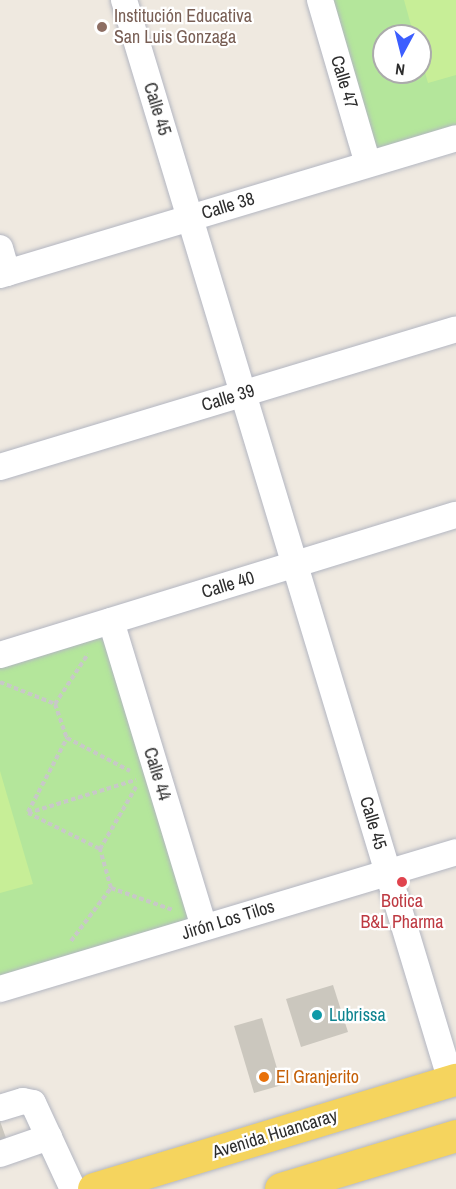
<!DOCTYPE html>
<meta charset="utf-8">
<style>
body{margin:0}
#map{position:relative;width:456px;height:1189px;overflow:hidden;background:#efe9e0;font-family:"Archivo Narrow",sans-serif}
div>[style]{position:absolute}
.green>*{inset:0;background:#b4e69b}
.pitch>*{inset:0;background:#c7ee97}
.building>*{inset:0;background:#cbc7be}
.path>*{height:4px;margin-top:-2px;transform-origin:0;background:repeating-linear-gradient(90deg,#c8c8c8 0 4.5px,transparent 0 7.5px)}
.roads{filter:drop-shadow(0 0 2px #b3b6c1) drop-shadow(0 0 2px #b3b6c1)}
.minor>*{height:26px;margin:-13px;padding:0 13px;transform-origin:13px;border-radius:13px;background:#fff}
.major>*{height:32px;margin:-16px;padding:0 16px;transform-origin:16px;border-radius:16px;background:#f5d45e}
.dots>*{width:16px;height:16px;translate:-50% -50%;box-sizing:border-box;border:3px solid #fff;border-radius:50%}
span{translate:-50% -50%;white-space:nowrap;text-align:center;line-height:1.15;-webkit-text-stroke:4.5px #fff;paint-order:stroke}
.education-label{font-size:18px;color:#785e54}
.left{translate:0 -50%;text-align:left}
.street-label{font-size:18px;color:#2d2d2d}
.health-label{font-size:18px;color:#be3a42}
.culture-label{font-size:18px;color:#0d838f}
.food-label{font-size:18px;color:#c56008}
.north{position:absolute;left:372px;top:24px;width:60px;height:60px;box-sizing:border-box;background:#fff;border:2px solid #ababab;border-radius:50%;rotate:187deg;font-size:16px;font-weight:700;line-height:24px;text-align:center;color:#2d2d2d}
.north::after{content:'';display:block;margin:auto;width:21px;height:27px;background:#3c5eff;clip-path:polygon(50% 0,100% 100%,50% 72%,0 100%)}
</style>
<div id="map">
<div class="green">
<div style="clip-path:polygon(evenodd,322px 0,456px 0,456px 129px,368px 154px,322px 0,384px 36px,420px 36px,420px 72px,384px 72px,384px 36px)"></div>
<div style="clip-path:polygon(103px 635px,193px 921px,0 977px,0 667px)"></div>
</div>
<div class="pitch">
<div style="clip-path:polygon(404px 0,456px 0,456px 75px,428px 83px,420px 55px,420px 36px,414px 36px)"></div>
<div style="clip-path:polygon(0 771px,33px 884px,0 893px)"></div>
</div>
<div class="building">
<div style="clip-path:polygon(333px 985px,348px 1032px,301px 1047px,286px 999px)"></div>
<div style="clip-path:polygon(262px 1018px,282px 1085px,254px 1093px,234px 1026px)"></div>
<div style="clip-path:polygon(0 1121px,14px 1161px,0 1166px)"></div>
</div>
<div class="path">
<div style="left:0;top:682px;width:59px;rotate:21.8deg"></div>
<div style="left:55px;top:704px;width:36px;rotate:71deg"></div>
<div style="left:67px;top:738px;width:71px;rotate:27.6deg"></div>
<div style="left:55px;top:704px;width:60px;rotate:-56.6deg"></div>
<div style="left:28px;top:812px;width:84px;rotate:-62.2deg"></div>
<div style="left:28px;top:813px;width:113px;rotate:-17deg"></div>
<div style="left:28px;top:813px;width:80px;rotate:26.6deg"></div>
<div style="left:111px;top:888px;width:66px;rotate:19.5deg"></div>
<div style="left:71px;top:941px;width:66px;rotate:-53deg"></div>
<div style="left:111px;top:888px;width:41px;rotate:-105.8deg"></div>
<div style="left:100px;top:849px;width:72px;rotate:-59.9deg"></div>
</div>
<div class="roads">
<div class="minor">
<div style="left:124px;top:0;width:1129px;rotate:73.17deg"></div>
<div style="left:320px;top:0;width:171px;rotate:73.7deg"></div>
<div style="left:0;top:248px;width:26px;rotate:74deg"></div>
<div style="left:0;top:275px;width:476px;rotate:-16.7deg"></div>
<div style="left:0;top:467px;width:476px;rotate:-16.8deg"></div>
<div style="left:111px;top:621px;width:320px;rotate:73.1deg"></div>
<div style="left:0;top:655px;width:477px;rotate:-17.1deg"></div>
<div style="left:0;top:989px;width:476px;rotate:-16.7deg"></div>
<div style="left:0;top:1108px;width:24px;rotate:-17deg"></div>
<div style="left:23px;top:1101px;width:10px;rotate:11deg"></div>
<div style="left:33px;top:1103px;width:95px;rotate:65.1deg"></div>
<div style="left:0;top:1154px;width:52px;rotate:-19.1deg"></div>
</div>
<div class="major">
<div style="left:94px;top:1189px;width:378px;rotate:-16.8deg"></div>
<div style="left:281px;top:1189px;width:183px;rotate:-16.8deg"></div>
</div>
</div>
<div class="dots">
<div style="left:102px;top:27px;background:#8d6e63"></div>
<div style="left:402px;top:882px;background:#e0444e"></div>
<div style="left:317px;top:1015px;background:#0f9aa8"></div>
<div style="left:264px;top:1077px;background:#e8710a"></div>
</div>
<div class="education-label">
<span class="left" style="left:114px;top:27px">Institución Educativa<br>San Luis Gonzaga</span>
</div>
<div class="street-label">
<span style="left:344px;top:82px;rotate:73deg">Calle 47</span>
<span style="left:157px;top:109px;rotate:73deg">Calle 45</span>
<span style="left:228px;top:206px;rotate:-17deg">Calle 38</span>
<span style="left:228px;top:398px;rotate:-17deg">Calle 39</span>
<span style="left:228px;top:585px;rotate:-17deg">Calle 40</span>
<span style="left:157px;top:774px;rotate:73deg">Calle 44</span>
<span style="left:373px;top:823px;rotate:73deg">Calle 45</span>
<span style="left:228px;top:920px;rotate:-17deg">Jirón Los Tilos</span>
<span style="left:275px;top:1134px;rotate:-17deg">Avenida Huancaray</span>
</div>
<div class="health-label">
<span style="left:402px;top:912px">Botica<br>B&amp;L Pharma</span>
</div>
<div class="culture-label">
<span class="left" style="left:329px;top:1015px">Lubrissa</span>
</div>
<div class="food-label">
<span class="left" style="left:276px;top:1077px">El Granjerito</span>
</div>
<div class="north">N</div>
</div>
